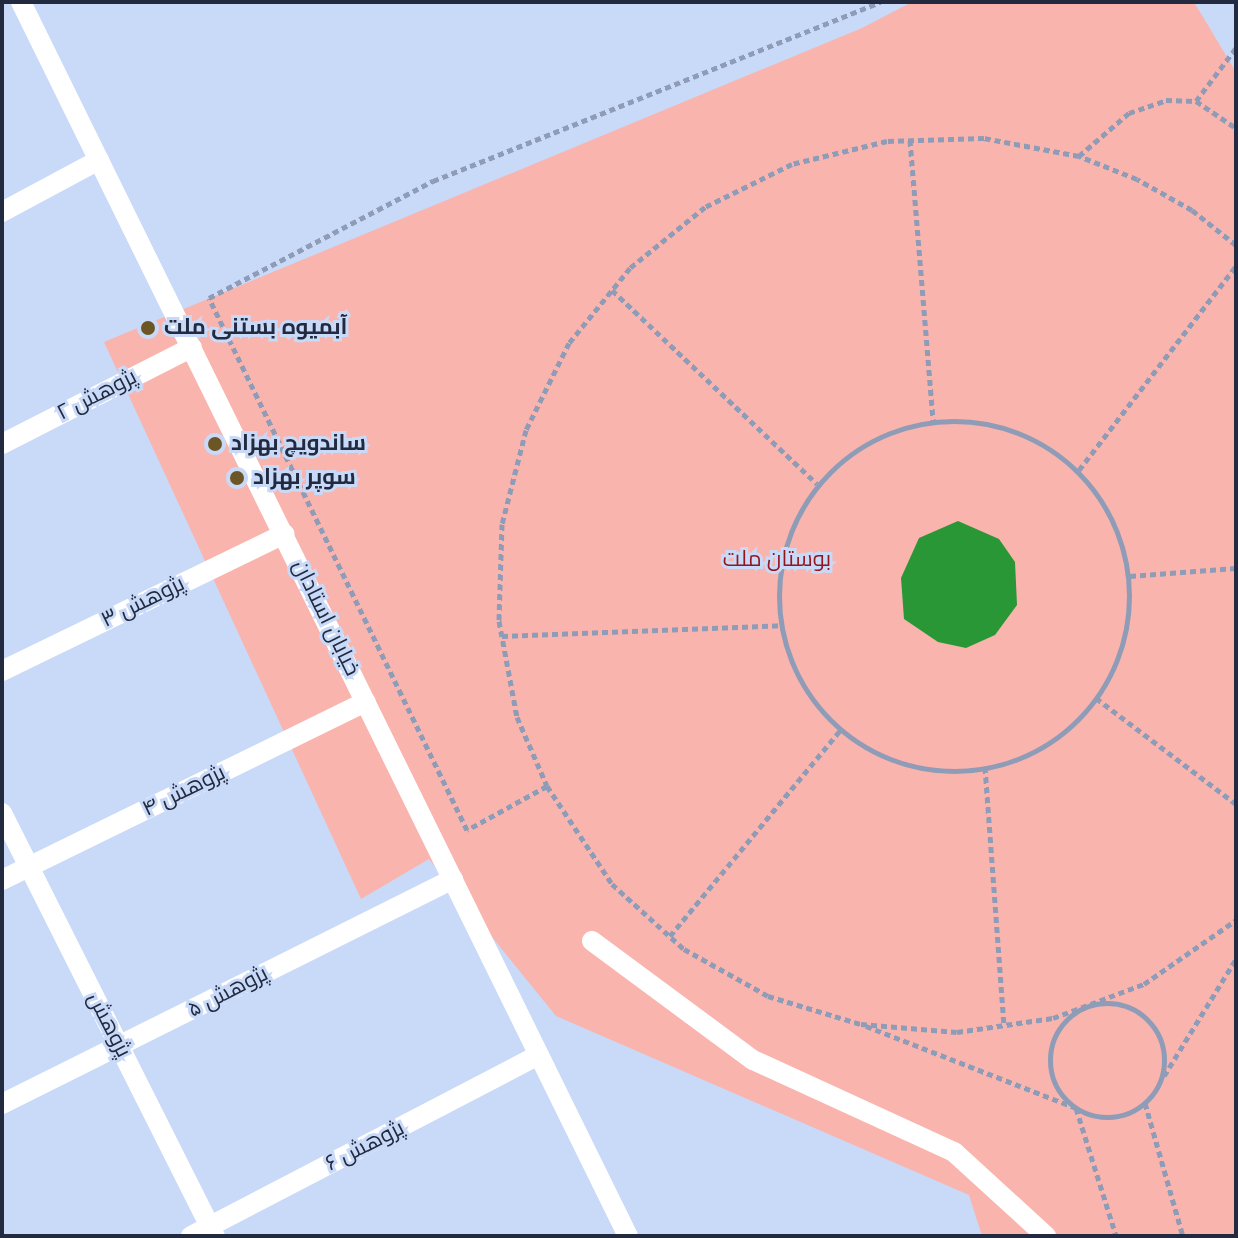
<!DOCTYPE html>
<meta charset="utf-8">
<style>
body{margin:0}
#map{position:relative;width:1238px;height:1238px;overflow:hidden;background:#c9d9f8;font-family:Karla,Cairo,sans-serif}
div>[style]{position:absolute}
.green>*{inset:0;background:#fab4ae}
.water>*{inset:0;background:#299735}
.path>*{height:5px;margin-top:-2.5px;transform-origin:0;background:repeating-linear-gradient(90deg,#8e9cb7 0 6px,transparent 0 10px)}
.path>.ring{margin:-2.5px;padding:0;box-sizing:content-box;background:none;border:5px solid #8e9cb7;border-radius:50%}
.street>*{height:20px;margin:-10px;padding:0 10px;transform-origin:10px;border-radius:10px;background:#fff}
.dots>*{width:22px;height:22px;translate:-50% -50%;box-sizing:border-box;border:4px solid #c9d9f8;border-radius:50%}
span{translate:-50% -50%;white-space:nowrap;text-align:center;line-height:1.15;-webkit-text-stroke:6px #c9d9f8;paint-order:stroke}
.poi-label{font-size:22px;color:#212a3e;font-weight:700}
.left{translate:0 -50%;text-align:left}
.street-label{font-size:22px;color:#212a3e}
.park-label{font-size:22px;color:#93151e}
.frame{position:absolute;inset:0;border:4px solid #212a3e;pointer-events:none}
</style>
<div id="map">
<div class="green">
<div style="clip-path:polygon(912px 2px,1194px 2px,1236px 72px,1236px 1236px,982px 1236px,969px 1195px,556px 1016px,429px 859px,361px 899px,104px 342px,862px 28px)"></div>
</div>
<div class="water">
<div style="clip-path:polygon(958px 521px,999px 539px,1015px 562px,1017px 605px,995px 635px,966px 648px,938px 642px,904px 619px,901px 578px,919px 538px)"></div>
</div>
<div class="path">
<div style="left:1196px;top:101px;width:66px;rotate:-53deg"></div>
<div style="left:910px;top:140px;width:283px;rotate:85.3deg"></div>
<div style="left:1079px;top:156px;width:66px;rotate:-40.7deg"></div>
<div style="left:1129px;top:113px;width:39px;rotate:-19deg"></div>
<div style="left:1166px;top:100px;width:30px;rotate:2deg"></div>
<div style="left:1196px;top:101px;width:48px;rotate:34deg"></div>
<div style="left:1236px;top:245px;width:56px;rotate:-141.5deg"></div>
<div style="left:1192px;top:210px;width:63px;rotate:-150.6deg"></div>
<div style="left:1137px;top:179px;width:62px;rotate:-158.4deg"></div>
<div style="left:1079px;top:156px;width:97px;rotate:-169.3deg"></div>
<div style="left:984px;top:138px;width:97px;rotate:178.2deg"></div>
<div style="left:887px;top:141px;width:98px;rotate:166.4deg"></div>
<div style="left:792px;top:164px;width:97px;rotate:153.7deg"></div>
<div style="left:705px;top:207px;width:97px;rotate:140.9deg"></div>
<div style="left:630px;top:268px;width:97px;rotate:129.1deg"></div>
<div style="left:569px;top:343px;width:97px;rotate:116.3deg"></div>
<div style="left:526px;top:430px;width:97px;rotate:104.3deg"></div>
<div style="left:502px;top:524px;width:97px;rotate:91.8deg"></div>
<div style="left:499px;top:621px;width:98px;rotate:79.4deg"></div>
<div style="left:517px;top:717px;width:75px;rotate:66.5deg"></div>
<div style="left:547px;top:786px;width:118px;rotate:56.4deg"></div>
<div style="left:612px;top:884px;width:97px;rotate:42.1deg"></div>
<div style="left:684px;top:949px;width:96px;rotate:29.2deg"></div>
<div style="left:768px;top:996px;width:97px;rotate:16.8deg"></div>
<div style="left:861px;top:1024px;width:96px;rotate:4.8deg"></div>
<div style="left:957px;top:1032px;width:97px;rotate:-8.3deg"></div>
<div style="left:1053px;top:1018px;width:97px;rotate:-20.5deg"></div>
<div style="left:1144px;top:984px;width:112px;rotate:-34.8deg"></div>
<div style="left:612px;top:290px;width:282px;rotate:43.4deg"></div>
<div class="ring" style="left:779px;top:421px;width:345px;height:345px"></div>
<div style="left:1079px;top:470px;width:257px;rotate:-52.4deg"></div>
<div style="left:1130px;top:576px;width:106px;rotate:-4.3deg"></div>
<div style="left:502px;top:636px;width:280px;rotate:-2.2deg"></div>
<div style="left:1096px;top:698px;width:176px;rotate:37.1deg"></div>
<div style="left:985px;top:767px;width:259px;rotate:85.8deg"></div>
<div style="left:547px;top:786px;width:91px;rotate:151.2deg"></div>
<div style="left:467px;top:830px;width:591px;rotate:-115.87deg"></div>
<div style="left:209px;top:298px;width:253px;rotate:-27.6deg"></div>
<div style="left:433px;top:181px;width:482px;rotate:-21.8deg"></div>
<div style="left:670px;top:936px;width:268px;rotate:-50.4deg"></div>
<div class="ring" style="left:1050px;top:1003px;width:109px;height:109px"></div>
<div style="left:866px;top:1026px;width:225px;rotate:21.3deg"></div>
<div style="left:1076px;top:1108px;width:134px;rotate:72.6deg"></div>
<div style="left:1164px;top:1076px;width:137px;rotate:-58.4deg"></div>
<div style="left:1145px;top:1103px;width:138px;rotate:74.1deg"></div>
</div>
<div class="street">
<div style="left:21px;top:2px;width:1375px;rotate:63.81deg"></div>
<div style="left:2px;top:212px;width:110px;rotate:-28.2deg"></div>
<div style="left:2px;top:444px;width:213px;rotate:-27deg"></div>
<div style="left:2px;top:671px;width:314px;rotate:-25.9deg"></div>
<div style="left:2px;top:813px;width:474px;rotate:63.3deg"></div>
<div style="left:2px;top:880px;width:405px;rotate:-26.1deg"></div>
<div style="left:592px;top:941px;width:200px;rotate:36.5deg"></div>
<div style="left:753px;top:1060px;width:221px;rotate:24.6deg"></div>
<div style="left:954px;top:1152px;width:125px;rotate:42.4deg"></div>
<div style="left:2px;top:1104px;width:504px;rotate:-26.51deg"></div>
<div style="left:191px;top:1236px;width:392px;rotate:-27.5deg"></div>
</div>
<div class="dots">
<div style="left:148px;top:328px;background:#6c5625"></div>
<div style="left:215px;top:444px;background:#6c5625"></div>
<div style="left:237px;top:478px;background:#6c5625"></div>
</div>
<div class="poi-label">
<span class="left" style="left:164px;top:328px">آبمیوه بستنی ملت</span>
<span class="left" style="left:231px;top:444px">ساندویچ بهزاد</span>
<span class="left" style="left:253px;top:478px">سوپر بهزاد</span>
</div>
<div class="street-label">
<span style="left:97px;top:395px;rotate:-27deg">پژوهش ۲</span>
<span style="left:143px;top:602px;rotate:-26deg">پژوهش ۳</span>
<span style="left:326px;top:618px;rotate:64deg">خیابان استادان</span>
<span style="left:184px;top:791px;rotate:-26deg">پژوهش ۴</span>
<span style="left:228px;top:992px;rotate:-27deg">پژوهش ۵</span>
<span style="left:109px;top:1025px;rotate:63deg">پژوهش</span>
<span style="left:365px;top:1146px;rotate:-27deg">پژوهش ۶</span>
</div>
<div class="park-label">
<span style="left:777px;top:560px">بوستان ملت</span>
</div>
<div class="frame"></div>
</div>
